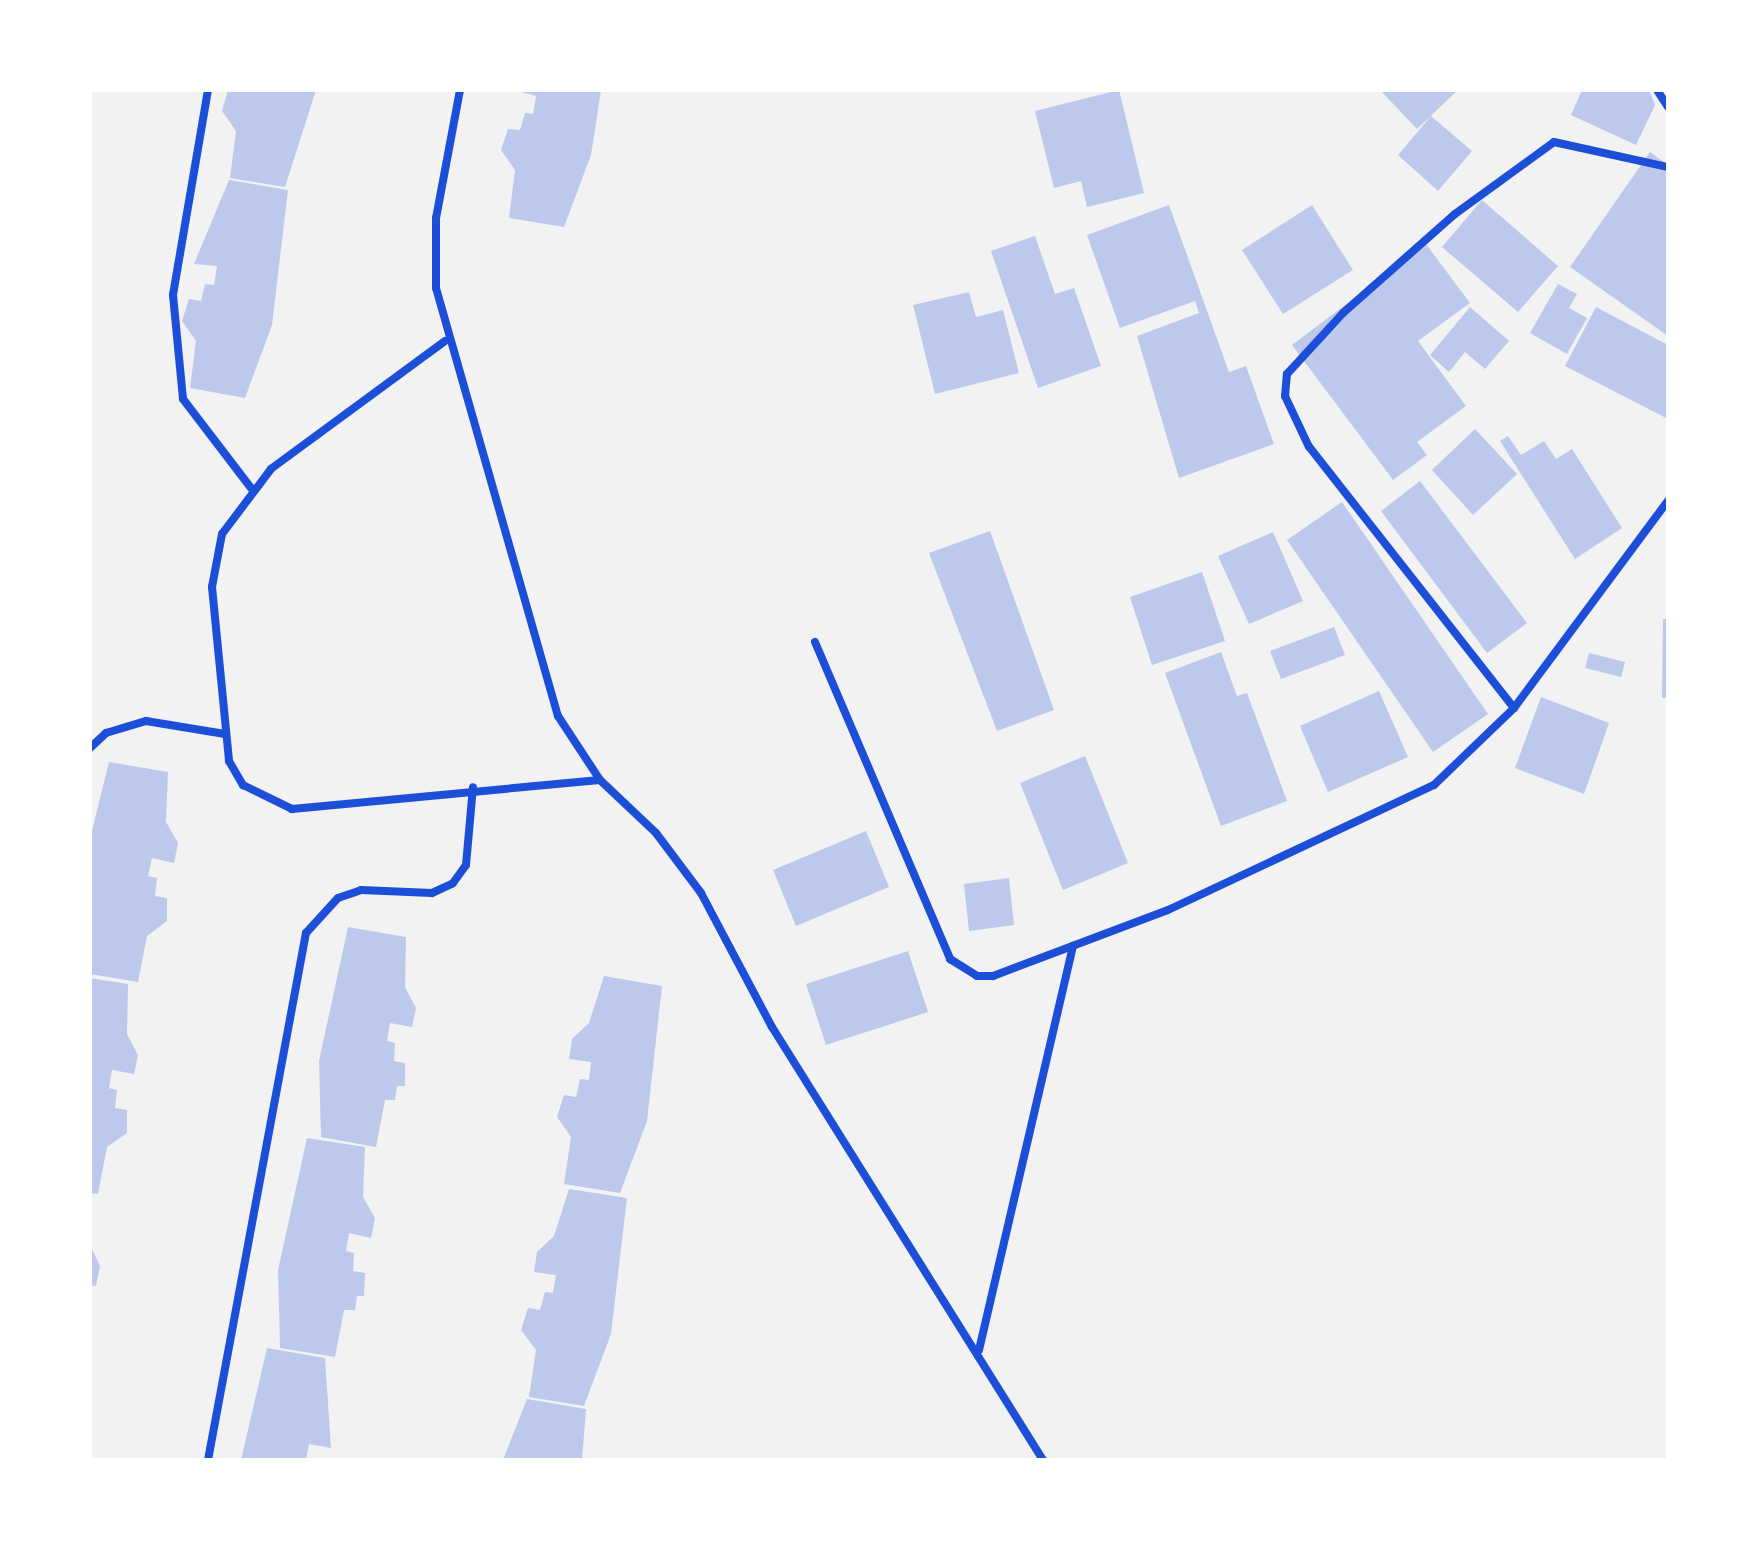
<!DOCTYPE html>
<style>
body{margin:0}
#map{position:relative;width:1758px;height:1550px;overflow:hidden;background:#f2f2f2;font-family:Signika,sans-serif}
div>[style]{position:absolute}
.building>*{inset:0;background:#bdc9ec}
.minor>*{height:8px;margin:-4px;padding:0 4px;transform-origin:4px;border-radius:4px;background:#1d4ed8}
span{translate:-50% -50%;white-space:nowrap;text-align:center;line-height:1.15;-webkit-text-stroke:8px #fff;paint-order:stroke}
.frame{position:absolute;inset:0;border:92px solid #fff;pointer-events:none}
</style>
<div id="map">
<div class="building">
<div style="clip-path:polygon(228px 90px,316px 90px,285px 187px,230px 178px,236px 131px,222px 111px)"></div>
<div style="clip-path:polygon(514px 90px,601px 90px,591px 155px,564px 227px,509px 218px,515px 170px,501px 150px,508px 129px,520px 130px,525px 113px,533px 114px,536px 96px)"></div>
<div style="clip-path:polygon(1119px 90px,1144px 193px,1087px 207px,1081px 181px,1054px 188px,1035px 111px)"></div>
<div style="clip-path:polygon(1380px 90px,1458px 90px,1417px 129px)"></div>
<div style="clip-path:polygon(1582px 90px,1649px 90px,1655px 105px,1636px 145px,1571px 115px)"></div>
<div style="clip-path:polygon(1431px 116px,1472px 151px,1438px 191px,1398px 155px)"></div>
<div style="clip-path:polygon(1650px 152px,1668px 165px,1668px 336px,1570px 267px)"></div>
<div style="clip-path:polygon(229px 180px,288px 190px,272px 325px,245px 398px,190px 388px,196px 341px,182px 321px,189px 299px,201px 301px,205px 284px,214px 285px,217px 266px,194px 264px)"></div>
<div style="clip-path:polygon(1482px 200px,1558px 266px,1518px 312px,1442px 247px)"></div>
<div style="clip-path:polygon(1169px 205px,1229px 372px,1246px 366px,1274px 444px,1179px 478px,1137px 336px,1199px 313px,1195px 301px,1120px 328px,1087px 235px)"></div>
<div style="clip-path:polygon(1312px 205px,1353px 270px,1283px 314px,1242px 250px)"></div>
<div style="clip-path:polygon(1035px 236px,1055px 294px,1074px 288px,1101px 366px,1038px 388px,991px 251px)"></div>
<div style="clip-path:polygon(1426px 244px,1470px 303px,1418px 341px,1466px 406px,1417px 442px,1427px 455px,1393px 480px,1292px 345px)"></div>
<div style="clip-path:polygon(1558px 284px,1577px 294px,1569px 308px,1587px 318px,1567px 354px,1530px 333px)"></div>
<div style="clip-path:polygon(969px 292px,976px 317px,1003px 310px,1019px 373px,935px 394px,913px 305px)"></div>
<div style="clip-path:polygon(1470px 307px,1509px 341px,1485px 369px,1465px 352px,1449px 372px,1430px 355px)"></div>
<div style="clip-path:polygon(1596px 307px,1668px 345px,1668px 419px,1565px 366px)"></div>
<div style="clip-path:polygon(1475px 429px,1517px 474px,1473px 515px,1432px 470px)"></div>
<div style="clip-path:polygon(1508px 436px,1521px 455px,1544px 441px,1556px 459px,1572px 449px,1622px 528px,1575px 559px,1500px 441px)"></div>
<div style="clip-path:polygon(1420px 481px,1527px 623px,1487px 653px,1381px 511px)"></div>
<div style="clip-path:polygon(1342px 502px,1488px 714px,1433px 752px,1287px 540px)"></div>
<div style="clip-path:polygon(990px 531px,1054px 710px,997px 731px,929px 553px)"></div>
<div style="clip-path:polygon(1273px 532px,1303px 601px,1249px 624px,1218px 556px)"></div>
<div style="clip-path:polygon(1202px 572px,1225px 641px,1152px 665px,1130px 597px)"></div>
<div style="clip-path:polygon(1663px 619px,1668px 619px,1668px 698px,1662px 698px)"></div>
<div style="clip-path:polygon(1334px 627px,1345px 655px,1281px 679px,1270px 651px)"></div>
<div style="clip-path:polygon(1221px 652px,1237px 696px,1247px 693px,1287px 801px,1221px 826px,1165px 673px)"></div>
<div style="clip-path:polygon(1589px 653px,1625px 662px,1621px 677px,1585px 668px)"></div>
<div style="clip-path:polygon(1379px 691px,1408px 757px,1328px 792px,1300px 726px)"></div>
<div style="clip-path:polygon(1541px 697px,1609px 723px,1584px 794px,1515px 768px)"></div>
<div style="clip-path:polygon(1085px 756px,1128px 863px,1063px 890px,1020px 783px)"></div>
<div style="clip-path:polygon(109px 762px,168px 772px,166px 822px,178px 843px,174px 863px,152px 858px,148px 876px,157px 878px,155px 896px,167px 898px,167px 921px,147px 936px,138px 982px,90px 974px,90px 839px)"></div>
<div style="clip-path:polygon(866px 831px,889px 887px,796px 926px,773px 870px)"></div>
<div style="clip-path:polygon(1009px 878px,1014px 925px,969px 931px,964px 884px)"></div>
<div style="clip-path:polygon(348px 927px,406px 937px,405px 987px,416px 1008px,412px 1027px,390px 1023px,387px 1041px,395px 1043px,394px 1061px,405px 1063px,405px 1086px,397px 1086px,395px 1100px,385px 1100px,376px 1147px,321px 1137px,319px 1061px)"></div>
<div style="clip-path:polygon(908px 951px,928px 1012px,826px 1045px,806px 984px)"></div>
<div style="clip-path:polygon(604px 976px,662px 986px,647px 1121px,620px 1193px,564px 1184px,571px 1137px,557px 1117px,564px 1095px,576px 1097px,580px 1079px,589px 1080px,591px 1062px,569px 1059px,572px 1039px,589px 1023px)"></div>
<div style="clip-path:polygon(90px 978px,128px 984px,127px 1034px,138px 1055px,134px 1074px,112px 1070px,109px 1088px,117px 1090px,115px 1108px,127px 1110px,127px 1133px,107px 1147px,98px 1194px,90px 1193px)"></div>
<div style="clip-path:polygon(307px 1138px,365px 1147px,363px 1197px,375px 1218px,371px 1238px,349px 1233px,346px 1251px,354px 1253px,353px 1271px,365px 1273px,364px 1296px,357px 1296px,355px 1310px,344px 1310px,335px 1357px,280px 1348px,278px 1270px)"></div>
<div style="clip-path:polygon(569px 1189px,627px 1198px,611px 1334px,584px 1406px,529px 1397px,536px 1350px,521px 1330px,528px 1308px,540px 1310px,545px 1292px,553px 1293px,556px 1275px,534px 1272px,537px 1252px,554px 1236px)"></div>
<div style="clip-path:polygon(90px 1245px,100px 1266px,96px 1286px,90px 1285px)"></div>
<div style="clip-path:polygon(267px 1348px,325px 1358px,331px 1448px,309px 1444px,306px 1460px,241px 1460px)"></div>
<div style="clip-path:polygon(527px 1399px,586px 1409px,582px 1460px,503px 1460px)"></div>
</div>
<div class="minor">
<div style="left:208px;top:90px;width:208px;rotate:99.7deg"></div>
<div style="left:173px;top:295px;width:104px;rotate:84.5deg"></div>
<div style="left:183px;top:399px;width:112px;rotate:52.6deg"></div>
<div style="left:460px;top:90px;width:130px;rotate:100.6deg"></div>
<div style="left:436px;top:218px;width:70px;rotate:90deg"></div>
<div style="left:436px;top:288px;width:445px;rotate:74.1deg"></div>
<div style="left:558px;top:716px;width:77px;rotate:56.7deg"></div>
<div style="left:600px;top:780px;width:77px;rotate:43.4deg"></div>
<div style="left:656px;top:833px;width:75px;rotate:53.1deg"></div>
<div style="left:701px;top:893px;width:152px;rotate:62.1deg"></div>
<div style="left:772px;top:1027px;width:511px;rotate:57.96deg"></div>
<div style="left:1657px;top:90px;width:20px;rotate:57deg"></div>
<div style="left:445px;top:341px;width:216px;rotate:143.7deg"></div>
<div style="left:271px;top:469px;width:81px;rotate:127deg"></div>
<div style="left:222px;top:534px;width:54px;rotate:100.7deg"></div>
<div style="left:212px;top:587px;width:175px;rotate:84.4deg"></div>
<div style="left:229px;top:761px;width:28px;rotate:60deg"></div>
<div style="left:243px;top:785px;width:55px;rotate:26.1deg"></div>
<div style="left:292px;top:809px;width:309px;rotate:-5.4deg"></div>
<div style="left:815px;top:642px;width:345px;rotate:66.9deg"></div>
<div style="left:950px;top:959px;width:32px;rotate:32deg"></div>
<div style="left:977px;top:976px;width:16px"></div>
<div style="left:993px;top:976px;width:187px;rotate:-20.7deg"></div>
<div style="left:1168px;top:910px;width:294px;rotate:-25.2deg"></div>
<div style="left:1434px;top:785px;width:111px;rotate:-43.9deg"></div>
<div style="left:1514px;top:708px;width:258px;rotate:-53.4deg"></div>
<div style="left:1514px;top:708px;width:332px;rotate:-128.1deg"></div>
<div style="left:1309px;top:447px;width:56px;rotate:-115.2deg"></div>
<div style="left:1285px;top:396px;width:22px;rotate:-85deg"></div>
<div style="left:1287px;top:374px;width:83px;rotate:-47.4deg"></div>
<div style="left:1343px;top:313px;width:149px;rotate:-41.5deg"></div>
<div style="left:1455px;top:214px;width:122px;rotate:-36deg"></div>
<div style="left:1554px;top:142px;width:117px;rotate:12.4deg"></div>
<div style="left:90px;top:748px;width:22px;rotate:-43deg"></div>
<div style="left:106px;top:733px;width:42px;rotate:-16.7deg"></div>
<div style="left:146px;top:721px;width:80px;rotate:9.3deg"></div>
<div style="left:979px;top:1350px;width:415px;rotate:-76.9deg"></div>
<div style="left:208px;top:1460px;width:536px;rotate:-79.47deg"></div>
<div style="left:306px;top:933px;width:47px;rotate:-47.6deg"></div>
<div style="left:338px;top:898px;width:24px;rotate:-19deg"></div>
<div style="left:361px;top:890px;width:71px;rotate:2.4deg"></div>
<div style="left:432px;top:893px;width:23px;rotate:-25deg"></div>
<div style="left:453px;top:883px;width:22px;rotate:-54deg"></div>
<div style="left:466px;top:865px;width:78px;rotate:-84.9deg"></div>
</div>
<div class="frame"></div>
</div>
